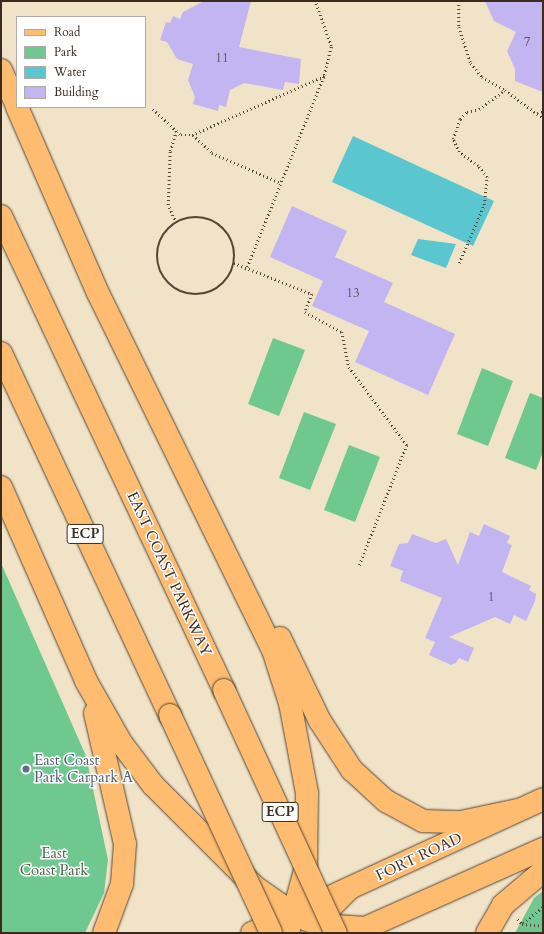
<!DOCTYPE html>
<style>
body{margin:0}
#map{position:relative;width:544px;height:934px;overflow:hidden;background:#f1e3c7;font-family:Cardo,serif}
div>[style]{position:absolute}
.green>*{inset:0;background:#6ec88f}
.water>*{inset:0;background:#59c6d0}
.building>*{inset:0;background:#c3b5f2}
.path>*{height:2.5px;margin-top:-1.25px;transform-origin:0;background:repeating-linear-gradient(90deg,#564637 0 1px,transparent 0 4px)}
.path>.ring{margin:-1.25px;padding:0;box-sizing:content-box;background:none;border:2.5px solid #564637;border-radius:50%}
.roads{filter:drop-shadow(0 0 1px #564637) drop-shadow(0 0 1px #564637)}
.primary>*{height:22px;margin:-11px;padding:0 11px;transform-origin:11px;border-radius:11px;background:#fdbc6f}
.motorway>*{height:22px;margin:-11px;padding:0 11px;transform-origin:11px;border-radius:11px;background:#fdbc6f}
.bridges{filter:drop-shadow(0 0 1px #564637) drop-shadow(0 0 1px #564637)}
.motorway-bridge>*{height:22px;margin:-11px;padding:0 11px;transform-origin:11px;border-radius:11px;background:#fdbc6f}
.dots>*{width:11px;height:11px;translate:-50% -50%;box-sizing:border-box;border:2px solid #fff;border-radius:50%}
span{translate:-50% -50%;white-space:nowrap;text-align:center;line-height:1.15;-webkit-text-stroke:3px #fff;paint-order:stroke}
.number-label{font-size:13px;color:#5d4d53}
.number-label span{-webkit-text-stroke-width:0}
.shield-label span{padding:1px 3px;background:#fff;border:1px solid;border-radius:3px;-webkit-text-stroke-width:0}
.shield-label{font-size:14px;color:#3b2a1e;font-weight:700}
.street-label{font-size:15px;color:#3b2a1e}
.service-label{font-size:15px;color:#4e5e75}
.left{translate:0 -50%;text-align:left}
.park-label{font-size:15px;color:#4d6146}
.frame{position:absolute;inset:0;border:2px solid #3b2a1e;pointer-events:none}
.legend{position:absolute;left:16px;top:16px;width:130px;height:92px;box-sizing:border-box;background:#fff;border:1px solid #b1aaa5;margin:0;padding:5px 7px;list-style:none;font-size:12px;color:#3b2a1e}
.legend li{display:flex;align-items:center;gap:8px;height:20px}
.legend b{width:20px;border:1px solid #b1aaa5}
</style>
<div id="map">
<div class="green">
<div style="clip-path:polygon(273px 338px,305px 350px,279px 416px,248px 404px)"></div>
<div style="clip-path:polygon(482px 368px,513px 381px,488px 446px,457px 434px)"></div>
<div style="clip-path:polygon(530px 393px,543px 398px,543px 452px,536px 470px,505px 458px)"></div>
<div style="clip-path:polygon(304px 412px,336px 424px,310px 490px,279px 478px)"></div>
<div style="clip-path:polygon(349px 445px,380px 457px,355px 522px,324px 510px)"></div>
<div style="clip-path:polygon(1px 563px,86px 756px,108px 860px,104px 893px,85px 933px,1px 933px)"></div>
<div style="clip-path:polygon(543px 891px,543px 933px,515px 933px,534px 898px)"></div>
</div>
<div class="water">
<div style="clip-path:polygon(353px 136px,494px 201px,473px 246px,332px 182px)"></div>
<div style="clip-path:polygon(418px 239px,456px 244px,446px 268px,411px 255px)"></div>
</div>
<div class="building">
<div style="clip-path:polygon(204px 1px,251px 1px,239px 47px,301px 59px,299px 84px,285px 82px,283px 90px,244px 83px,230px 90px,226px 107px,219px 105px,218px 111px,193px 104px,195px 97px,188px 80px,193px 64px,177px 59px,167px 42px,160px 40px,166px 22px,170px 23px,173px 16px,180px 19px,183px 12px)"></div>
<div style="clip-path:polygon(485px 1px,543px 1px,543px 92px,515px 81px,515px 69px,507px 51px,516px 32px,494px 21px)"></div>
<div style="clip-path:polygon(292px 206px,347px 231px,335px 257px,393px 283px,384px 302px,455px 334px,428px 395px,355px 362px,369px 331px,312px 306px,323px 281px,270px 257px)"></div>
<div style="clip-path:polygon(484px 524px,510px 536px,507px 543px,512px 545px,502px 572px,531px 586px,529px 590px,536px 594px,535px 601px,526px 621px,514px 615px,510px 624px,495px 617px,449px 637px,474px 648px,468px 662px,459px 658px,456px 663px,451px 665px,429px 655px,435px 642px,425px 638px,442px 598px,400px 581px,403px 571px,390px 566px,399px 544px,408px 543px,412px 534px,436px 543px,446px 539px,458px 565px,470px 532px,479px 536px)"></div>
</div>
<div class="path">
<div style="left:459px;top:1px;width:26px;rotate:90deg"></div>
<div style="left:459px;top:27px;width:38px;rotate:72deg"></div>
<div style="left:471px;top:63px;width:18px;rotate:52deg"></div>
<div style="left:482px;top:77px;width:26px;rotate:29deg"></div>
<div style="left:505px;top:90px;width:47px;rotate:36.4deg"></div>
<div style="left:153px;top:109px;width:38px;rotate:43deg"></div>
<div style="left:181px;top:135px;width:11px"></div>
<div style="left:192px;top:135px;width:145px;rotate:-24.1deg"></div>
<div style="left:537px;top:113px;width:6px;rotate:-18deg"></div>
<div style="left:193px;top:135px;width:26px;rotate:43deg"></div>
<div style="left:212px;top:153px;width:75px;rotate:23.5deg"></div>
<div class="ring" style="left:157px;top:217px;width:75.5px;height:75.5px"></div>
<div style="left:176px;top:223px;width:20px;rotate:-114deg"></div>
<div style="left:168px;top:205px;width:54px;rotate:-87.9deg"></div>
<div style="left:170px;top:151px;width:21px;rotate:-73deg"></div>
<div style="left:234px;top:263px;width:84px;rotate:21.7deg"></div>
<div style="left:312px;top:294px;width:19px;rotate:111deg"></div>
<div style="left:305px;top:312px;width:42px;rotate:28.4deg"></div>
<div style="left:342px;top:332px;width:36px;rotate:79deg"></div>
<div style="left:349px;top:367px;width:97px;rotate:53.4deg"></div>
<div style="left:407px;top:445px;width:131px;rotate:111.5deg"></div>
<div style="left:459px;top:263px;width:63px;rotate:-66.7deg"></div>
<div style="left:484px;top:205px;width:28px;rotate:-84deg"></div>
<div style="left:487px;top:177px;width:14px;rotate:-129deg"></div>
<div style="left:478px;top:166px;width:24px;rotate:-144deg"></div>
<div style="left:459px;top:152px;width:14px;rotate:-115deg"></div>
<div style="left:453px;top:139px;width:21px;rotate:-71deg"></div>
<div style="left:460px;top:119px;width:10px;rotate:-45deg"></div>
<div style="left:467px;top:112px;width:12px;rotate:-14deg"></div>
<div style="left:479px;top:109px;width:32px;rotate:-36deg"></div>
<div style="left:247px;top:267px;width:207px;rotate:-68.1deg"></div>
<div style="left:324px;top:75px;width:30px;rotate:-76deg"></div>
<div style="left:331px;top:46px;width:48px;rotate:-109.6deg"></div>
<div style="left:518px;top:919px;width:6px;rotate:51deg"></div>
<div style="left:522px;top:924px;width:21px;rotate:5deg"></div>
<div style="left:523px;top:923px;width:26px;rotate:-39deg"></div>
</div>
<div class="roads">
<div class="primary">
<div style="left:252px;top:933px;width:320px;rotate:-24.7deg"></div>
<div style="left:354px;top:933px;width:207px;rotate:-24deg"></div>
</div>
<div class="motorway">
<div style="left:1px;top:70px;width:39px;rotate:66deg"></div>
<div style="left:17px;top:107px;width:203px;rotate:66.5deg"></div>
<div style="left:98px;top:293px;width:401px;rotate:63.9deg"></div>
<div style="left:274px;top:653px;width:52px;rotate:72.3deg"></div>
<div style="left:290px;top:703px;width:92px;rotate:79.3deg"></div>
<div style="left:307px;top:793px;width:74px;rotate:90.8deg"></div>
<div style="left:306px;top:867px;width:68px;rotate:105.3deg"></div>
<div style="left:1px;top:216px;width:524px;rotate:64.8deg"></div>
<div style="left:1px;top:353px;width:400px;rotate:65deg"></div>
<div style="left:1px;top:487px;width:212px;rotate:66.3deg"></div>
<div style="left:86px;top:681px;width:73px;rotate:60.3deg"></div>
<div style="left:122px;top:744px;width:51px;rotate:52.9deg"></div>
<div style="left:153px;top:785px;width:144px;rotate:45deg"></div>
<div style="left:255px;top:887px;width:49px;rotate:35deg"></div>
<div style="left:295px;top:915px;width:27px;rotate:22deg"></div>
<div style="left:320px;top:925px;width:46px;rotate:3.7deg"></div>
<div style="left:280px;top:638px;width:92px;rotate:64.3deg"></div>
<div style="left:320px;top:721px;width:59px;rotate:56.9deg"></div>
<div style="left:352px;top:770px;width:46px;rotate:42.4deg"></div>
<div style="left:386px;top:801px;width:42px;rotate:28.4deg"></div>
<div style="left:423px;top:821px;width:38px;rotate:2deg"></div>
<div style="left:461px;top:822px;width:58px;rotate:-11.9deg"></div>
<div style="left:95px;top:713px;width:134px;rotate:77.1deg"></div>
<div style="left:125px;top:844px;width:40px;rotate:94.3deg"></div>
<div style="left:122px;top:884px;width:52px;rotate:110.2deg"></div>
<div style="left:319px;top:928px;width:19px;rotate:-65deg"></div>
<div style="left:327px;top:911px;width:31px;rotate:-45deg"></div>
<div style="left:487px;top:933px;width:32px;rotate:-60deg"></div>
<div style="left:503px;top:905px;width:52px;rotate:-40.4deg"></div>
</div>
</div>
<div class="bridges">
<div class="motorway-bridge">
<div style="left:224px;top:690px;width:268px;rotate:65.3deg"></div>
<div style="left:170px;top:715px;width:240px;rotate:65.1deg"></div>
</div>
</div>
<div class="dots">
<div style="left:26px;top:769px;background:#5c6f8a"></div>
</div>
<div class="number-label">
<span style="left:527px;top:42px">7</span>
<span style="left:222px;top:58px">11</span>
<span style="left:353px;top:293px">13</span>
<span style="left:491px;top:597px">1</span>
</div>
<div class="shield-label">
<span style="left:85px;top:534px">ECP</span>
<span style="left:280px;top:812px">ECP</span>
</div>
<div class="street-label">
<span style="left:169px;top:574px;rotate:65deg">EAST COAST PARKWAY</span>
<span style="left:419px;top:857px;rotate:-25deg">FORT ROAD</span>
</div>
<div class="service-label">
<span class="left" style="left:34px;top:769px">East Coast<br>Park Carpark A</span>
</div>
<div class="park-label">
<span style="left:54px;top:862px">East<br>Coast Park</span>
</div>
<div class="frame"></div>
<ul class="legend">
<li><b style="height:5px;background:#fdbc6f"></b>Road</li>
<li><b style="height:11px;background:#6ec88f"></b>Park</li>
<li><b style="height:11px;background:#59c6d0"></b>Water</li>
<li><b style="height:11px;background:#c3b5f2"></b>Building</li>
</ul>
</div>
